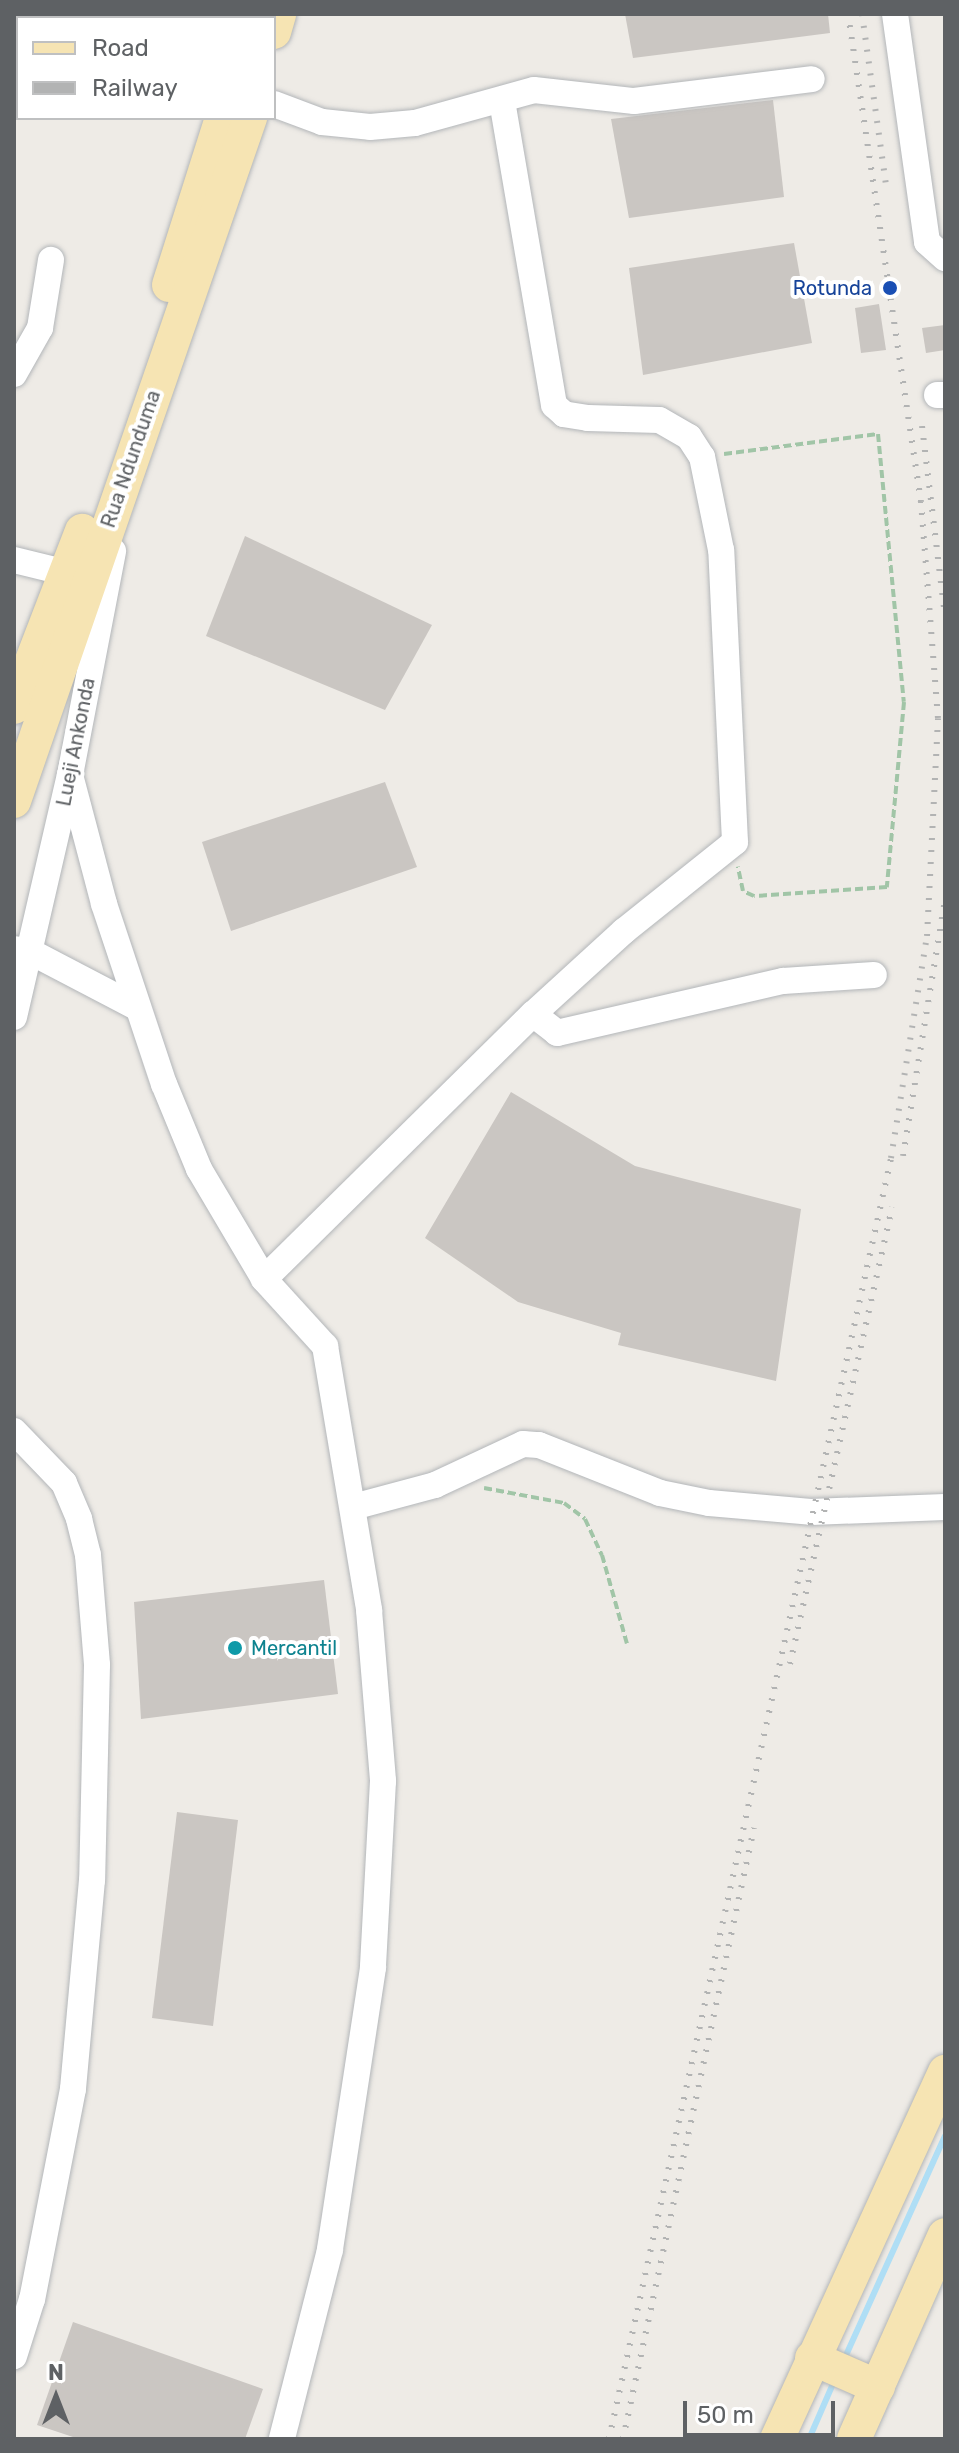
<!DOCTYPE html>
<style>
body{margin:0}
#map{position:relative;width:959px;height:2453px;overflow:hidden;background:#eeebe6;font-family:Rubik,sans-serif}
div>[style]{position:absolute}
.stream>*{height:6px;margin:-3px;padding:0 3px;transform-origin:3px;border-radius:3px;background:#afdef5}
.building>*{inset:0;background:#cac6c2}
.path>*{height:4px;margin-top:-2px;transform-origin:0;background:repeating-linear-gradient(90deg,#a1c5a7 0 8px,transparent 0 12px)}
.roads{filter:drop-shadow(0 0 2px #b3b6b9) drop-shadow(0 0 2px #b3b6b9)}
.minor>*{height:26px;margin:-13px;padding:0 13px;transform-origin:13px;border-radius:13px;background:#fff}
.major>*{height:34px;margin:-17px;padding:0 17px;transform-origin:17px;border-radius:17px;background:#f6e4b3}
.rail>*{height:6px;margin-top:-3px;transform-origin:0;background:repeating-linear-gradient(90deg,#b2b3b3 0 2px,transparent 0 12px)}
.dots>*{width:22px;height:22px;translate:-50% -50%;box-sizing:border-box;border:4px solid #fff;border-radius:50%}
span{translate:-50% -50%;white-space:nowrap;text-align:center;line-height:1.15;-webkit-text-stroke:8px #fff;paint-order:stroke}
.transit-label{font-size:20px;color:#164399}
.right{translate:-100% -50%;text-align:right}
.street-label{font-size:20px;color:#5e6164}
.culture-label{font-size:20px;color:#0d838f}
.left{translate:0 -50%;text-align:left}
.frame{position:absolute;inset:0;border:16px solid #5e6164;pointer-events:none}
.legend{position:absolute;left:16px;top:16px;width:260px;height:104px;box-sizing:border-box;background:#fff;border:2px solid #bfc0c1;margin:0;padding:10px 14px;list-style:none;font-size:24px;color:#5e6164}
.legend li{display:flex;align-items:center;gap:16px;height:40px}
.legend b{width:40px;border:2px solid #bfc0c1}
.north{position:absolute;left:16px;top:2357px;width:80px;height:80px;-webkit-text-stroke:6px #fff;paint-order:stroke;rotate:0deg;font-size:22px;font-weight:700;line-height:32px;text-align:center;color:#5e6164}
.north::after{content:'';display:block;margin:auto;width:28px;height:36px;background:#5e6164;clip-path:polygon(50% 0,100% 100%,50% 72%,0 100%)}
.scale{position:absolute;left:683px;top:2401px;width:152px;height:36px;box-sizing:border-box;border:4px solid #5e6164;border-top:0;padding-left:10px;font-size:24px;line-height:28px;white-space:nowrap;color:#5e6164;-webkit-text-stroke:6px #fff;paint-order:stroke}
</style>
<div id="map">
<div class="stream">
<div style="left:847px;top:2353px;width:238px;rotate:-65.7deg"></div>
<div style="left:809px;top:2439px;width:58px;rotate:-66.5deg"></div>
</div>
<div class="building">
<div style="clip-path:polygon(625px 14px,828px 14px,830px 33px,633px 58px)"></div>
<div style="clip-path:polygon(773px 100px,784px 197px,629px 218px,611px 119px)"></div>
<div style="clip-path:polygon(794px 243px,812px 343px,643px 375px,629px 268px)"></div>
<div style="clip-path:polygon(879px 304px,886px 350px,861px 353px,855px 308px)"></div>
<div style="clip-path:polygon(945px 325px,945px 350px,926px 353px,922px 328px)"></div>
<div style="clip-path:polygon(245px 536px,432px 625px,385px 710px,206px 636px)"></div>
<div style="clip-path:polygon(385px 782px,417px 867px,231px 931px,202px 842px)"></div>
<div style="clip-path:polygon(511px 1092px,635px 1166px,801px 1209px,776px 1381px,618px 1345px,621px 1333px,518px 1302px,425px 1238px)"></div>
<div style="clip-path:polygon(324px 1580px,338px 1694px,141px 1719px,134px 1602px)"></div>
<div style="clip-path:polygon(177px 1812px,238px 1820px,213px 2026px,152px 2018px)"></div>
<div style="clip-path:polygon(73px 2322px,263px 2389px,245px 2439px,79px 2439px,37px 2425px)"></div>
</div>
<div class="path">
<div style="left:724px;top:454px;width:155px;rotate:-7.4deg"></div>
<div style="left:878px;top:434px;width:269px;rotate:84.5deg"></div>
<div style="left:904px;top:702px;width:186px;rotate:95.3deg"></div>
<div style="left:887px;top:887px;width:133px;rotate:176.1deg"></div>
<div style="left:754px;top:896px;width:12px;rotate:-156deg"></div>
<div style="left:743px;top:891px;width:25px;rotate:-102deg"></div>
<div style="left:484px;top:1488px;width:81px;rotate:10.6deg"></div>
<div style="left:564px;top:1503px;width:26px;rotate:37deg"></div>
<div style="left:585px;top:1519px;width:40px;rotate:65deg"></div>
<div style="left:602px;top:1555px;width:92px;rotate:74.3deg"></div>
</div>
<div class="roads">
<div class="minor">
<div style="left:895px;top:14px;width:230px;rotate:82deg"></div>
<div style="left:927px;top:242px;width:24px;rotate:42deg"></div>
<div style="left:274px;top:104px;width:51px;rotate:20.6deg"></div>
<div style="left:322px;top:122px;width:48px;rotate:5.9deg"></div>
<div style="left:370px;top:127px;width:45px;rotate:-5.1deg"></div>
<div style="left:415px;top:123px;width:123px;rotate:-15.5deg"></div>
<div style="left:534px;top:90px;width:101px;rotate:6.3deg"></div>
<div style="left:634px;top:101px;width:179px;rotate:-7deg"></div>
<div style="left:14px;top:374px;width:53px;rotate:-60.5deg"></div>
<div style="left:40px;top:328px;width:69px;rotate:-80.8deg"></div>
<div style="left:937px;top:395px;width:8px"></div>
<div style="left:14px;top:560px;width:55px;rotate:13.8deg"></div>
<div style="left:70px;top:775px;width:133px;rotate:75.2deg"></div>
<div style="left:104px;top:904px;width:190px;rotate:71.6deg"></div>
<div style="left:164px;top:1084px;width:92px;rotate:67.6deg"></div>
<div style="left:199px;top:1169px;width:128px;rotate:59.4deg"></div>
<div style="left:264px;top:1279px;width:91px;rotate:47.7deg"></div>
<div style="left:325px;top:1346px;width:268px;rotate:80.5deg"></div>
<div style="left:369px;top:1610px;width:172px;rotate:85.3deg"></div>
<div style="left:383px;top:1781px;width:187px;rotate:93.1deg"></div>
<div style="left:373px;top:1968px;width:285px;rotate:98.7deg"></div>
<div style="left:330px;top:2250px;width:195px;rotate:104.3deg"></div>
<div style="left:14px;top:949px;width:15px;rotate:8deg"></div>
<div style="left:29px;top:951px;width:123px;rotate:27.6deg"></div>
<div style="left:533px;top:1014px;width:31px;rotate:38deg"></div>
<div style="left:557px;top:1033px;width:232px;rotate:-13deg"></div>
<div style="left:783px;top:981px;width:91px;rotate:-3.8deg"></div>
<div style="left:14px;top:1017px;width:248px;rotate:-77deg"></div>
<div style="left:70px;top:775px;width:228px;rotate:-79.1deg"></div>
<div style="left:264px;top:1279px;width:378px;rotate:-44.6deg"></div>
<div style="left:533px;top:1014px;width:123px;rotate:-42.4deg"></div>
<div style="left:624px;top:931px;width:142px;rotate:-38.7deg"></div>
<div style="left:735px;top:842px;width:292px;rotate:-92.7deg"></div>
<div style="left:721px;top:550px;width:95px;rotate:-101.5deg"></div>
<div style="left:702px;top:457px;width:24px;rotate:-123deg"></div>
<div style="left:689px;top:437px;width:34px;rotate:-150deg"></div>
<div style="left:659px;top:420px;width:71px;rotate:-178.4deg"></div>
<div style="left:588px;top:418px;width:24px;rotate:-171deg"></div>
<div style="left:564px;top:414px;width:13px;rotate:-138deg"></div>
<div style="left:554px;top:405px;width:308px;rotate:-99.7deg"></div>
<div style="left:14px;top:1431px;width:72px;rotate:46.1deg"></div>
<div style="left:64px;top:1483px;width:39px;rotate:67deg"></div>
<div style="left:79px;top:1519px;width:37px;rotate:76deg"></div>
<div style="left:88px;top:1555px;width:110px;rotate:85.3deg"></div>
<div style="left:97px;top:1665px;width:215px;rotate:91.3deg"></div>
<div style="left:92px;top:1880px;width:210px;rotate:95.2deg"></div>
<div style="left:73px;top:2089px;width:214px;rotate:101deg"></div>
<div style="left:32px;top:2299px;width:60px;rotate:107.5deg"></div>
<div style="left:353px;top:1507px;width:85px;rotate:-15deg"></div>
<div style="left:435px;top:1485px;width:97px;rotate:-25deg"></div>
<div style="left:523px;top:1444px;width:16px;rotate:4deg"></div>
<div style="left:539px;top:1445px;width:130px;rotate:21.6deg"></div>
<div style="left:660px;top:1493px;width:50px;rotate:11.5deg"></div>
<div style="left:709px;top:1503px;width:102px;rotate:5deg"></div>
<div style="left:811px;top:1512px;width:134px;rotate:-2.1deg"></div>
</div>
<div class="major">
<div style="left:250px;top:18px;width:4px;rotate:-76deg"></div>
<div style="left:274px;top:32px;width:19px;rotate:-74deg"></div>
<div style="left:169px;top:285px;width:175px;rotate:-72.4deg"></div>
<div style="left:14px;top:707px;width:189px;rotate:-68.9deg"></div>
<div style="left:14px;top:801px;width:723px;rotate:-70.94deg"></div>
<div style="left:812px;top:2358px;width:72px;rotate:23.7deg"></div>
<div style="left:777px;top:2439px;width:404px;rotate:-65.4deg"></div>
<div style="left:854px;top:2439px;width:223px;rotate:-66deg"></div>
</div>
</div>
<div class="rail">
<div style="left:862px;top:14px;width:172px;rotate:82deg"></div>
<div style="left:922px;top:426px;width:191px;rotate:83.1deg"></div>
<div style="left:903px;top:1156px;width:259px;rotate:-80.7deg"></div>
<div style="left:790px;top:1664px;width:468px;rotate:-77.4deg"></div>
<div style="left:609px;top:2439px;width:1312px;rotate:-77.58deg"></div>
<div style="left:891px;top:1158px;width:225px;rotate:-80.8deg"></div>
<div style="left:927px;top:936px;width:218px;rotate:-87.1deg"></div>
<div style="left:938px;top:718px;width:217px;rotate:-94.5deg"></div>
<div style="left:921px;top:502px;width:493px;rotate:-98.5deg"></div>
<div style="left:623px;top:2439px;width:625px;rotate:-77.9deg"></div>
</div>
<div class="dots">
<div style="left:890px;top:288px;background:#1a4fb4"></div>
<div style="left:235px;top:1648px;background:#0f9aa8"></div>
</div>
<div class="transit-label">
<span class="right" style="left:872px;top:288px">Rotunda</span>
</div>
<div class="street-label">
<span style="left:131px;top:459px;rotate:-71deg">Rua Ndunduma</span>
<span style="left:76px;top:742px;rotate:-79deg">Lueji Ankonda</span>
</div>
<div class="culture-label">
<span class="left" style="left:251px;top:1648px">Mercantil</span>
</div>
<div class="frame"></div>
<ul class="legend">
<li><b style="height:10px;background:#f6e4b3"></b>Road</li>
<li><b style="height:10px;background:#b2b3b3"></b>Railway</li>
</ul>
<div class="north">N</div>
<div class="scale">50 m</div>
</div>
